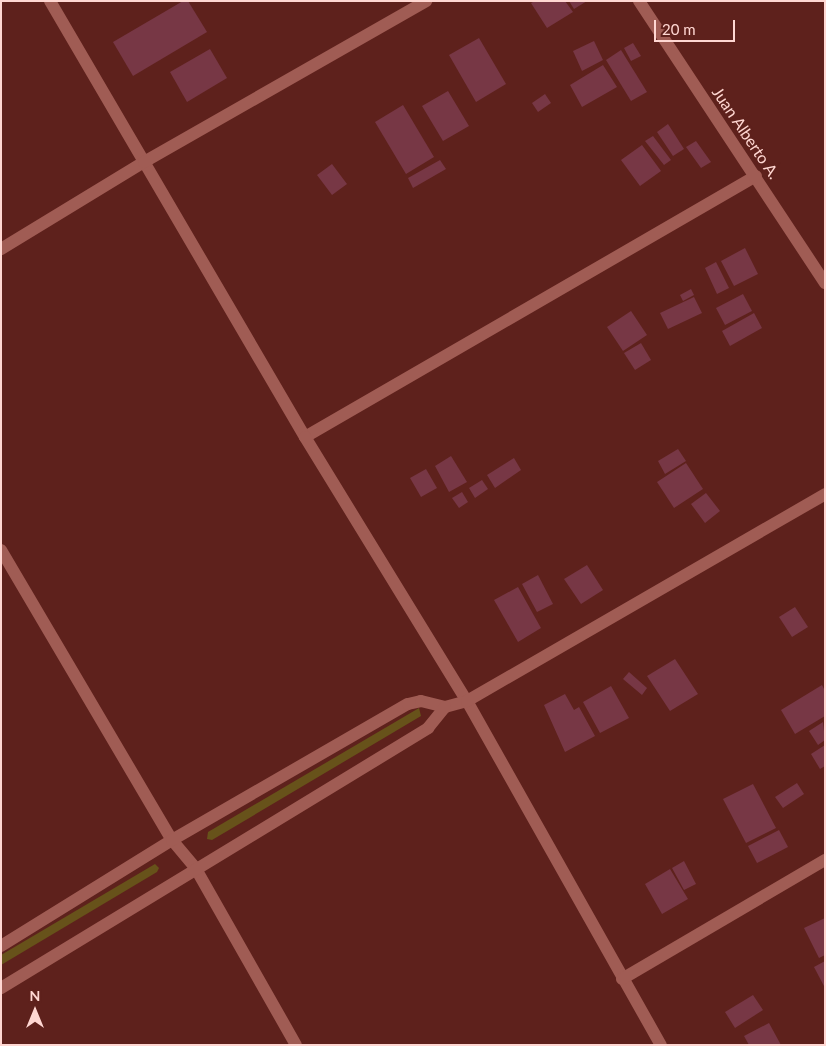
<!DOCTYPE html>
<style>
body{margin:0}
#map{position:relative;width:826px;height:1046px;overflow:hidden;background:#5e211c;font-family:Lato,sans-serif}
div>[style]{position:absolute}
.green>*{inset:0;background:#67521a}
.building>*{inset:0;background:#773745}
.lane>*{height:12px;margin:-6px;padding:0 6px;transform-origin:6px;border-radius:6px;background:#a05c54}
.street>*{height:12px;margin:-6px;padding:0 6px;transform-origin:6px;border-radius:6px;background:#a05c54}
span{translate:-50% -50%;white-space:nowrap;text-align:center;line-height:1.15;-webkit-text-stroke:4px #5e211c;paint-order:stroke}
.street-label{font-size:16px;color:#ffd7d2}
.frame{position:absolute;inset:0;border:2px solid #ffd7d2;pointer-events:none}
.north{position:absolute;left:10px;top:986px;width:50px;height:50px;-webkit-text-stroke:4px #5e211c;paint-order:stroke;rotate:0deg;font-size:14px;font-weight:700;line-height:20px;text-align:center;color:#ffd7d2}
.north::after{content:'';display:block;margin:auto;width:18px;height:22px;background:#ffd7d2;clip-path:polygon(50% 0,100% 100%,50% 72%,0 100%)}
.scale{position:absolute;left:654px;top:20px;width:81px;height:22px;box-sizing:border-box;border:2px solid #ffd7d2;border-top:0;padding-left:6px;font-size:15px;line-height:18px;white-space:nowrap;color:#ffd7d2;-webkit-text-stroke:4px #5e211c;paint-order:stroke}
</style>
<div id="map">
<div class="green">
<div style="clip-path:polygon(419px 708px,421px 716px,212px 840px,207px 839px,208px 832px)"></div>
<div style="clip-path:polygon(155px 864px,159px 868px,157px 872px,1px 965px,1px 955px)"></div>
</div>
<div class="building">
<div style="clip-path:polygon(183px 1px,188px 1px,207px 32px,133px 76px,113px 42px)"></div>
<div style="clip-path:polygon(535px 1px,565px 1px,573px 12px,547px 28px,531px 3px)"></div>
<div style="clip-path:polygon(569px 1px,587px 1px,574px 9px)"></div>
<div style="clip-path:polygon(479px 38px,506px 84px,476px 102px,449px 55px)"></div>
<div style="clip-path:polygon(594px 41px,603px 60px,582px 71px,573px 51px)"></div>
<div style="clip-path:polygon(633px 43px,641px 56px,631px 61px,624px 48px)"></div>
<div style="clip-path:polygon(210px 49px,227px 78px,187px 102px,170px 72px)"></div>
<div style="clip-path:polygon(621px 50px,647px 92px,631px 101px,606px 60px)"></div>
<div style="clip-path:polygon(603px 65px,617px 87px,582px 107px,570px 85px)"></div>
<div style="clip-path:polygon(448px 91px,469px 126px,443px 141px,422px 106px)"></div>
<div style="clip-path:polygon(545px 94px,551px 103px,538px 112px,532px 103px)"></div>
<div style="clip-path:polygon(403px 105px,434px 157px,406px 174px,375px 122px)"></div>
<div style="clip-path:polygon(668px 124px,684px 149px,673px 156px,657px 132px)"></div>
<div style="clip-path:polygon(653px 136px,671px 160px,664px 165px,645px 141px)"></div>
<div style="clip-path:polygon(696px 141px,711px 162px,701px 168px,686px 147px)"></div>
<div style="clip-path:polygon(642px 145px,661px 171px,640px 186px,621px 160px)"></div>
<div style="clip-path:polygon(440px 160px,446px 169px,413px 188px,408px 178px)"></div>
<div style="clip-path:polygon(332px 164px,347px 184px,332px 195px,317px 175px)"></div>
<div style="clip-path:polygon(745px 248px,758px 274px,734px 286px,721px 261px)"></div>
<div style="clip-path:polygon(716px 262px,729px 288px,717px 294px,705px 268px)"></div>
<div style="clip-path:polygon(691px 289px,694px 295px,683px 301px,680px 295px)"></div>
<div style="clip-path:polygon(743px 294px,752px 311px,725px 325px,716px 308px)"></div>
<div style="clip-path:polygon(694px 297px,702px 313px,668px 329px,660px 313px)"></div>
<div style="clip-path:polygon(631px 311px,647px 335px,623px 351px,607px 327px)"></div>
<div style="clip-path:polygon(754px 313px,762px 328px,730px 346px,722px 331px)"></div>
<div style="clip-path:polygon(641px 343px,651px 360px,635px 370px,624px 353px)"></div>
<div style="clip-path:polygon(678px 449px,686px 461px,665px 474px,658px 461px)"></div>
<div style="clip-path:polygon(451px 456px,467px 482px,449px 492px,435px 466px)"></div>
<div style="clip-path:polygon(514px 458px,521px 470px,495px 488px,487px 475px)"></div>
<div style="clip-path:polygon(686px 463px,703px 489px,674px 508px,657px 482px)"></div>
<div style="clip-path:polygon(426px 469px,437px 488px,421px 497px,410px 478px)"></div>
<div style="clip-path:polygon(482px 480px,488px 489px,475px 498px,469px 488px)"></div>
<div style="clip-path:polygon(462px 492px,468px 502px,459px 508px,452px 498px)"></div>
<div style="clip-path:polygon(706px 493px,720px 511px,705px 523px,691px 504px)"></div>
<div style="clip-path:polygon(587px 565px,603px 590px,581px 604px,564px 579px)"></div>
<div style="clip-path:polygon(538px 575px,553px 604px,537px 612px,522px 584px)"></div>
<div style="clip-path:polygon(518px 587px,541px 628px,518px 642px,494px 600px)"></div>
<div style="clip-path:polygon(795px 607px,808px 627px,792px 637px,779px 617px)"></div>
<div style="clip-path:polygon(675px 659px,698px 694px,670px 711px,647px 676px)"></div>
<div style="clip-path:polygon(629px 672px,647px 688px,642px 695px,623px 679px)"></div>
<div style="clip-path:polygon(822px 685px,825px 691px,825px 716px,795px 734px,781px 710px)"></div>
<div style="clip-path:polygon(611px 686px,629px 718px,600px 733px,583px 702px)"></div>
<div style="clip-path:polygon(565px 694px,574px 710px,579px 707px,595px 736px,565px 752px,544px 705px)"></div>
<div style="clip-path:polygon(823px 722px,825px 740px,818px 745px,809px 731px)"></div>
<div style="clip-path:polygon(825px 745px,825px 766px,820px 769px,811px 754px)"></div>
<div style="clip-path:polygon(797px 783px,804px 794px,783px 808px,775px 797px)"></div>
<div style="clip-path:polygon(753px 784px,776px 828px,746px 843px,723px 799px)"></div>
<div style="clip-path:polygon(779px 830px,788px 847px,757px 863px,748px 846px)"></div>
<div style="clip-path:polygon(684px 861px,696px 884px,684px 890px,672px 868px)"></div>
<div style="clip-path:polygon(670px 869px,688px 899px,662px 914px,645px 884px)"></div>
<div style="clip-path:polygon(825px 918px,825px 955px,819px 958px,804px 928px)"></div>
<div style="clip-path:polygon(825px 961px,825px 988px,814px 967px)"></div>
<div style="clip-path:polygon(753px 995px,763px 1010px,735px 1028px,725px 1012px)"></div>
<div style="clip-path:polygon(769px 1023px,781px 1045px,749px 1045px,744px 1036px)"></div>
</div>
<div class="lane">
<div style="left:305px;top:437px;width:521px;rotate:-30.06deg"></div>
</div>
<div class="street">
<div style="left:50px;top:1px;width:505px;rotate:59.68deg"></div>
<div style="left:305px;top:437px;width:310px;rotate:58.5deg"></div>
<div style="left:467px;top:701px;width:395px;rotate:60.6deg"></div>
<div style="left:639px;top:1px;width:338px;rotate:56.6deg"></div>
<div style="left:1px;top:249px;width:167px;rotate:-31.3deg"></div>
<div style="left:144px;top:162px;width:325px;rotate:-29.7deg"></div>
<div style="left:1px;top:550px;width:337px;rotate:59.5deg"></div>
<div style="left:172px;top:840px;width:38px;rotate:50deg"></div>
<div style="left:196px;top:869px;width:202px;rotate:60.4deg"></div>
<div style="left:1px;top:946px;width:201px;rotate:-31.8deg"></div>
<div style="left:172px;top:840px;width:272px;rotate:-30deg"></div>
<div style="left:408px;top:704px;width:13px;rotate:-13deg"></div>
<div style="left:421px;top:701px;width:25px;rotate:14deg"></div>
<div style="left:445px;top:707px;width:23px;rotate:-15deg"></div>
<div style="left:467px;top:701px;width:414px;rotate:-30deg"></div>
<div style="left:622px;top:979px;width:235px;rotate:-30.4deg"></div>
<div style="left:1px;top:988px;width:500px;rotate:-31.3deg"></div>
<div style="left:428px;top:728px;width:27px;rotate:-51deg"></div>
</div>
<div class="street-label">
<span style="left:746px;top:133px;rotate:56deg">Juan Alberto A.</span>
</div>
<div class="frame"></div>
<div class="north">N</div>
<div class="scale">20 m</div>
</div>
